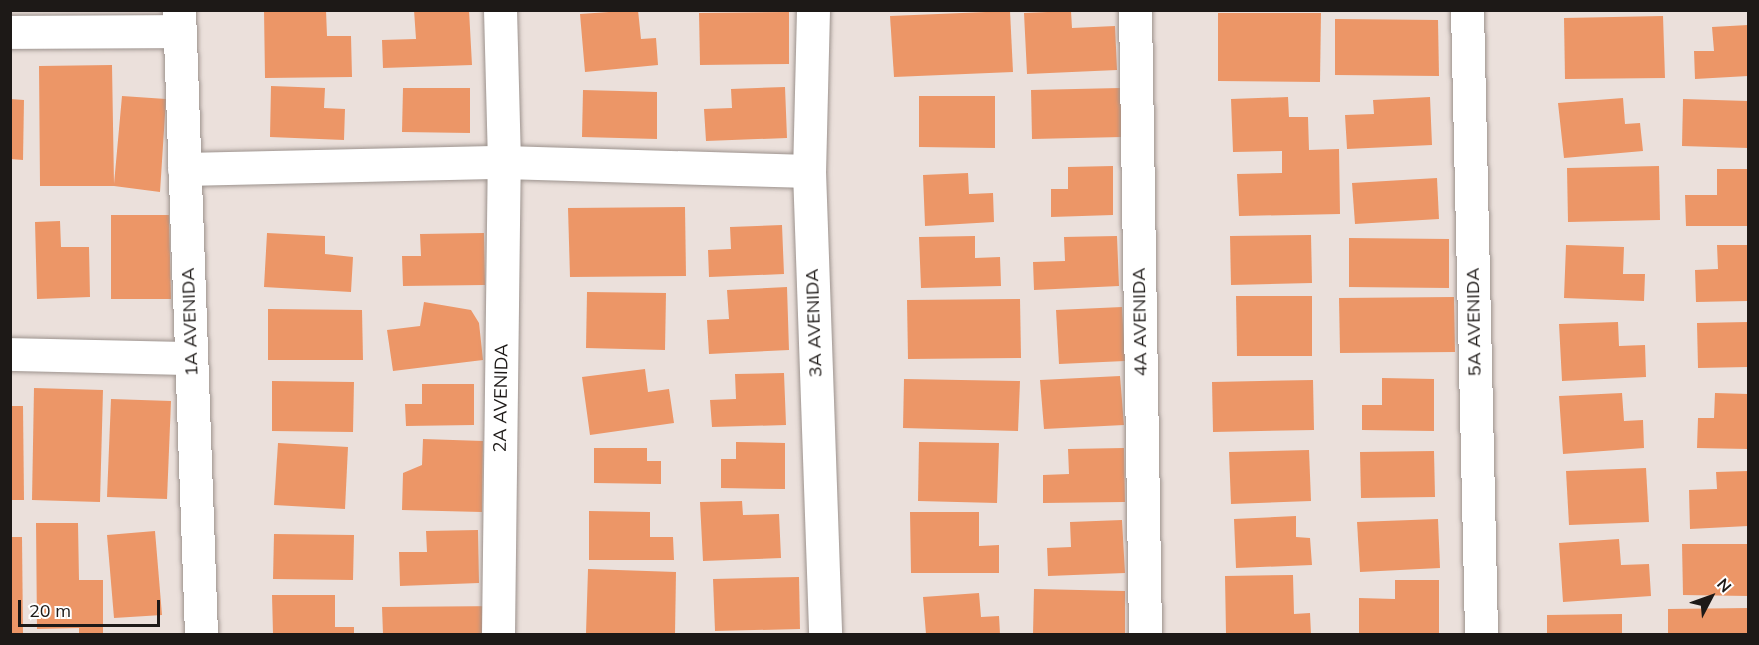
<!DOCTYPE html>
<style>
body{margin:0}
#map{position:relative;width:1759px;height:645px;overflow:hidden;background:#ebe0db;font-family:Mulish,sans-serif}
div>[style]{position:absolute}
.building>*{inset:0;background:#ec9667}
.roads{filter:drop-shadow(0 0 2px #9c928d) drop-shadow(0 0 2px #9c928d)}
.minor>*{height:33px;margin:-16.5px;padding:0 16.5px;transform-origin:16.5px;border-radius:16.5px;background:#fff}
span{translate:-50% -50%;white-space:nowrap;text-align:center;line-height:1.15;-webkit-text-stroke:5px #fff;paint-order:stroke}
.street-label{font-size:18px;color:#1d1917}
.frame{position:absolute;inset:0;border:12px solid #1d1917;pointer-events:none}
.north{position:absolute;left:1681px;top:567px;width:60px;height:60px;-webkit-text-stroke:4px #fff;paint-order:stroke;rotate:49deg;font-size:16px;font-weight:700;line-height:24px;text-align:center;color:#1d1917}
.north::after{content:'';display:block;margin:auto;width:21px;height:27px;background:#1d1917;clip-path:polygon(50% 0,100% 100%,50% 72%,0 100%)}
.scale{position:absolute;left:18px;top:600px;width:142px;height:27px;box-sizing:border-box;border:3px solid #1d1917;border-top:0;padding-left:8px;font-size:18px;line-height:21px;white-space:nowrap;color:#1d1917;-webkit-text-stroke:4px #fff;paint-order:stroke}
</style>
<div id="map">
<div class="building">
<div style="clip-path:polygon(264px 10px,326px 10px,327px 36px,351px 36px,352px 77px,265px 78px)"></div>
<div style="clip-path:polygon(414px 10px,469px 10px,472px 65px,383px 68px,382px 40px,416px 39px)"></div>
<div style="clip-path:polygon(638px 10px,641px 39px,656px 38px,658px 65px,585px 72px,580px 14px)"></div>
<div style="clip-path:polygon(1010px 11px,1013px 72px,894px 77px,890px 16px)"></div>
<div style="clip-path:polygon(1071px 11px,1072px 28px,1115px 26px,1117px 70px,1027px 74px,1024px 13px)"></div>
<div style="clip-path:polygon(789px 12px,789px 64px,700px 65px,699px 13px)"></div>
<div style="clip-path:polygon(1218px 13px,1321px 13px,1320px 82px,1218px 81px)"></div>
<div style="clip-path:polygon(1663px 16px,1665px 78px,1565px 79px,1564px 18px)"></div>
<div style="clip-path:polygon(1335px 19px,1438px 20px,1439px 76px,1335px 75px)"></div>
<div style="clip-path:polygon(1748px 25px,1748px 76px,1695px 79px,1694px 51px,1714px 51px,1712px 27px)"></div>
<div style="clip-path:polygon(112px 65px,114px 184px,122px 96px,166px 99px,160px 192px,114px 186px,40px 186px,39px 66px)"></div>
<div style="clip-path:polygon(271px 86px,325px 88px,324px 108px,345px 109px,344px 140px,270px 137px)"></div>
<div style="clip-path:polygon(785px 87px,787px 138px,706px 141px,704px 109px,732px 108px,731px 89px)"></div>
<div style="clip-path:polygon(403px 88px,470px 88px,470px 133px,402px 132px)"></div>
<div style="clip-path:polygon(1120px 88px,1122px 137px,1032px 139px,1031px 90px)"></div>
<div style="clip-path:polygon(583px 90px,657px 92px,657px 139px,582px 137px)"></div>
<div style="clip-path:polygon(919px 96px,995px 96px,995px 148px,919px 147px)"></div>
<div style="clip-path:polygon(1288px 97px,1289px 117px,1308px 117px,1309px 150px,1339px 149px,1340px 214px,1239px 216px,1237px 174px,1282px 173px,1282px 151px,1233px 152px,1231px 99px)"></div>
<div style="clip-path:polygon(1430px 97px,1432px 145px,1347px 149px,1345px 115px,1374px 114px,1373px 100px)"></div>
<div style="clip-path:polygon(1623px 98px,1625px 124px,1640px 123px,1643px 151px,1564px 158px,1558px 103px)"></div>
<div style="clip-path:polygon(10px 99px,24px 100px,23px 160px,10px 159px)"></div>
<div style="clip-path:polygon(1683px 99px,1748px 101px,1748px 148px,1682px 146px)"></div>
<div style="clip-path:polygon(1113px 166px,1113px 215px,1051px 217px,1051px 189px,1068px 189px,1068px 167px)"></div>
<div style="clip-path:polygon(1659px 166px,1660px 220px,1568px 222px,1567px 168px)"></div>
<div style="clip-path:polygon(1717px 169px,1748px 169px,1748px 226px,1686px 226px,1685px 195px,1717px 195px)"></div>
<div style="clip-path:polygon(968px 173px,969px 194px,993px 193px,994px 222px,925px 226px,923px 175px)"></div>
<div style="clip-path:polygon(1437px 178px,1439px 219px,1355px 224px,1352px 183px)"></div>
<div style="clip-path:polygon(685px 207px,686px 276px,570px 277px,568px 208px)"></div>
<div style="clip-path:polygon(111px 215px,169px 215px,171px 299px,111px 299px)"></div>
<div style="clip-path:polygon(60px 221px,61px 247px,89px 247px,90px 297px,37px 299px,35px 222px)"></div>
<div style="clip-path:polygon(782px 225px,784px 274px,709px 277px,708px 250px,731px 249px,730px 227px)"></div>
<div style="clip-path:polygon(267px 233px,325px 236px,325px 254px,353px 257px,351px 292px,264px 287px)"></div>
<div style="clip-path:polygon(484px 233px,485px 285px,403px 286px,402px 256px,421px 256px,420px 234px)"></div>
<div style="clip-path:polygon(1311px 235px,1312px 283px,1231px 285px,1230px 236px)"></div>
<div style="clip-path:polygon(975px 236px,975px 258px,1000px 257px,1001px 286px,921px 288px,919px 237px)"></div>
<div style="clip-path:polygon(1117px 236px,1119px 286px,1034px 290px,1033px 262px,1065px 261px,1064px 237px)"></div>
<div style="clip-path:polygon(1349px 238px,1449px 239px,1449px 288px,1349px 287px)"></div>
<div style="clip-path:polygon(1566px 245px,1624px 247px,1623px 274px,1645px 274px,1644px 301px,1564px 298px)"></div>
<div style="clip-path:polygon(1717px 245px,1748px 245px,1748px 301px,1696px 302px,1695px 270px,1718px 269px)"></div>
<div style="clip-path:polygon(787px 287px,789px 350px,709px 354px,707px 320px,729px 319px,727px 290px)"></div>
<div style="clip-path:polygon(587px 292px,666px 293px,665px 350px,586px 348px)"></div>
<div style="clip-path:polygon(1236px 296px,1312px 296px,1312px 356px,1237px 356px)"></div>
<div style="clip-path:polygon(1454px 297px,1455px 352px,1340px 353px,1339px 298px)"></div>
<div style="clip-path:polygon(1020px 299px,1021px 358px,908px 359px,907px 300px)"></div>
<div style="clip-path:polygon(424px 302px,471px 310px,479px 323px,483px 360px,393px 371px,387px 330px,420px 326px)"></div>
<div style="clip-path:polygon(1122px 307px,1125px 361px,1059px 364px,1056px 310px)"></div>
<div style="clip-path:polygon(268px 309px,362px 310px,363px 360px,268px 360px)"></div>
<div style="clip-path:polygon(1618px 322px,1619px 346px,1645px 345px,1646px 377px,1562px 381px,1559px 324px)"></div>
<div style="clip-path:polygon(1748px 322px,1748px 367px,1698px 368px,1697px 323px)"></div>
<div style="clip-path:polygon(645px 369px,648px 392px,669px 389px,674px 423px,590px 435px,582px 377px)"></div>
<div style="clip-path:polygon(784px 373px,786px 425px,712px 427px,710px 400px,736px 399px,735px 374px)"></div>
<div style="clip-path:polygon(1120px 376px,1124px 425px,1044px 429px,1040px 380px)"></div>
<div style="clip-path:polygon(1382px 378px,1434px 379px,1434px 431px,1362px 430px,1362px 405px,1382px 405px)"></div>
<div style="clip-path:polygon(904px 379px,1020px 381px,1018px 431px,903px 428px)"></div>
<div style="clip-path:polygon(1313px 380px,1314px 430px,1213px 432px,1212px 382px)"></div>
<div style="clip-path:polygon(272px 381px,354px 382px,353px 432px,272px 431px)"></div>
<div style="clip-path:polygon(422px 384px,474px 384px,474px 425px,406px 426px,405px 404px,422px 404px)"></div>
<div style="clip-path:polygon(34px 388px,103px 390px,100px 502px,32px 500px)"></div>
<div style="clip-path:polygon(1622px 393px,1624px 421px,1643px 420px,1644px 448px,1563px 454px,1559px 396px)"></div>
<div style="clip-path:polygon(1715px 393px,1748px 394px,1748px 449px,1697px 448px,1698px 418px,1714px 418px)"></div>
<div style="clip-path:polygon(111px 399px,171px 401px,167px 499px,107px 497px)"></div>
<div style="clip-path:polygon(10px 406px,23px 406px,24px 500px,10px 500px)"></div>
<div style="clip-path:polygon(423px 439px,483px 441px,482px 512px,402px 510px,403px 473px,422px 465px)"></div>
<div style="clip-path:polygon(736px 442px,785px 443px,785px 489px,721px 488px,721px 459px,736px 459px)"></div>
<div style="clip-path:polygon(919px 442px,999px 443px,997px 503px,918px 501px)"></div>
<div style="clip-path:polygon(278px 443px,348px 447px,345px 509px,274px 505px)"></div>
<div style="clip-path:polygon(594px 448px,647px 448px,647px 461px,661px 461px,661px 484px,594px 483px)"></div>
<div style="clip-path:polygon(1124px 448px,1125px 502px,1043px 503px,1043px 475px,1069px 474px,1068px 449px)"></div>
<div style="clip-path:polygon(1309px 450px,1311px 501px,1231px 504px,1229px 452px)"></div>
<div style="clip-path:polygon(1434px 451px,1435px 497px,1361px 498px,1360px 452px)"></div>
<div style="clip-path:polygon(1646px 468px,1649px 522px,1569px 525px,1566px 471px)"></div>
<div style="clip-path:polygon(1748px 471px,1748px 526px,1690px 529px,1689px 490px,1717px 489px,1716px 472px)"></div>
<div style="clip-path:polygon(742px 501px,743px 515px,779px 514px,781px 558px,703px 561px,700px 502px)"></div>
<div style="clip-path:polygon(589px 511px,650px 512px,650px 537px,673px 537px,674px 560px,589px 560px)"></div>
<div style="clip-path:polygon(910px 512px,979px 512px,979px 546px,999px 545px,999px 573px,911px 573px)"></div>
<div style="clip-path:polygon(1296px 516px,1296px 537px,1310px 538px,1312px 565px,1236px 568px,1234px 519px)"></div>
<div style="clip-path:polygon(1438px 519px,1440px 568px,1360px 572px,1357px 522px)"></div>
<div style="clip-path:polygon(1122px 520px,1125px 573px,1048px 576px,1047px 548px,1071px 547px,1070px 522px)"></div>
<div style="clip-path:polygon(36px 523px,78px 523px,79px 580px,103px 580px,103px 634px,79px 634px,79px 628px,37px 629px)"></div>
<div style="clip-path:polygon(478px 530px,479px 583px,400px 586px,399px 552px,427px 552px,426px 531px)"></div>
<div style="clip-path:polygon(155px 531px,162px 615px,114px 618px,107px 535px)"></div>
<div style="clip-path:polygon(274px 534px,354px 535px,353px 580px,273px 579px)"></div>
<div style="clip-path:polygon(10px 537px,22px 537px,23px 634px,10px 634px)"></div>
<div style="clip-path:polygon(1619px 539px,1621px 565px,1649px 564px,1651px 596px,1563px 602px,1559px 543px)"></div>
<div style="clip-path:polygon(1682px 544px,1748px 544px,1748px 596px,1683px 595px)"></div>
<div style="clip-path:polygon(588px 569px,676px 572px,675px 634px,586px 634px)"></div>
<div style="clip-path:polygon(1293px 575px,1294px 614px,1310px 613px,1311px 634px,1226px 634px,1225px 576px)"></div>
<div style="clip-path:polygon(799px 577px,800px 629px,715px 631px,713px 579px)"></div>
<div style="clip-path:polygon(1395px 580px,1439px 580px,1439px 634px,1359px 634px,1359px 598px,1395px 599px)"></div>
<div style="clip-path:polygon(1034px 589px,1125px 591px,1125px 634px,1033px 634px)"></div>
<div style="clip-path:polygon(979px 593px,981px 617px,999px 616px,1000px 634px,926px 634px,923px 597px)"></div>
<div style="clip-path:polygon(272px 595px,335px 595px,335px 627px,354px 627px,354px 634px,273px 634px)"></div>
<div style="clip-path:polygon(504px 606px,504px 634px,383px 634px,382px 607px)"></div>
<div style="clip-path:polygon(1748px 608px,1748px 634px,1668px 634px,1668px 609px)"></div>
<div style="clip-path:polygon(1622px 614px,1622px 634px,1547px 634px,1547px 615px)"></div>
</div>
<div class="roads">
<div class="minor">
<div style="left:179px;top:10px;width:624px;rotate:87.98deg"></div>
<div style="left:813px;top:10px;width:161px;rotate:91.4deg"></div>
<div style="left:809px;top:171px;width:463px;rotate:88deg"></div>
<div style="left:1135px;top:10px;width:624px;rotate:89.08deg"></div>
<div style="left:1467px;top:10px;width:624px;rotate:88.71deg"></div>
<div style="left:10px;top:32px;width:170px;rotate:-0.3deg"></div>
<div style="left:184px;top:169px;width:320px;rotate:-1.3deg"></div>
<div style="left:504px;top:162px;width:305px;rotate:1.7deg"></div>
<div style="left:10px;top:354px;width:181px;rotate:1.3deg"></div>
<div style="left:498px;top:634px;width:472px;rotate:-89.3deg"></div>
<div style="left:504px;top:162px;width:152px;rotate:-91.5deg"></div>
</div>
</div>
<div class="street-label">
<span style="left:190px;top:322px;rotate:-92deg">1A AVENIDA</span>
<span style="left:1140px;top:322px;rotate:-91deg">4A AVENIDA</span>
<span style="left:1474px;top:322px;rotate:-91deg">5A AVENIDA</span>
<span style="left:814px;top:323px;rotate:-92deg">3A AVENIDA</span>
<span style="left:501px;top:398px;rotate:-89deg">2A AVENIDA</span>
</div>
<div class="frame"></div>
<div class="north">N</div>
<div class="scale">20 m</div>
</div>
